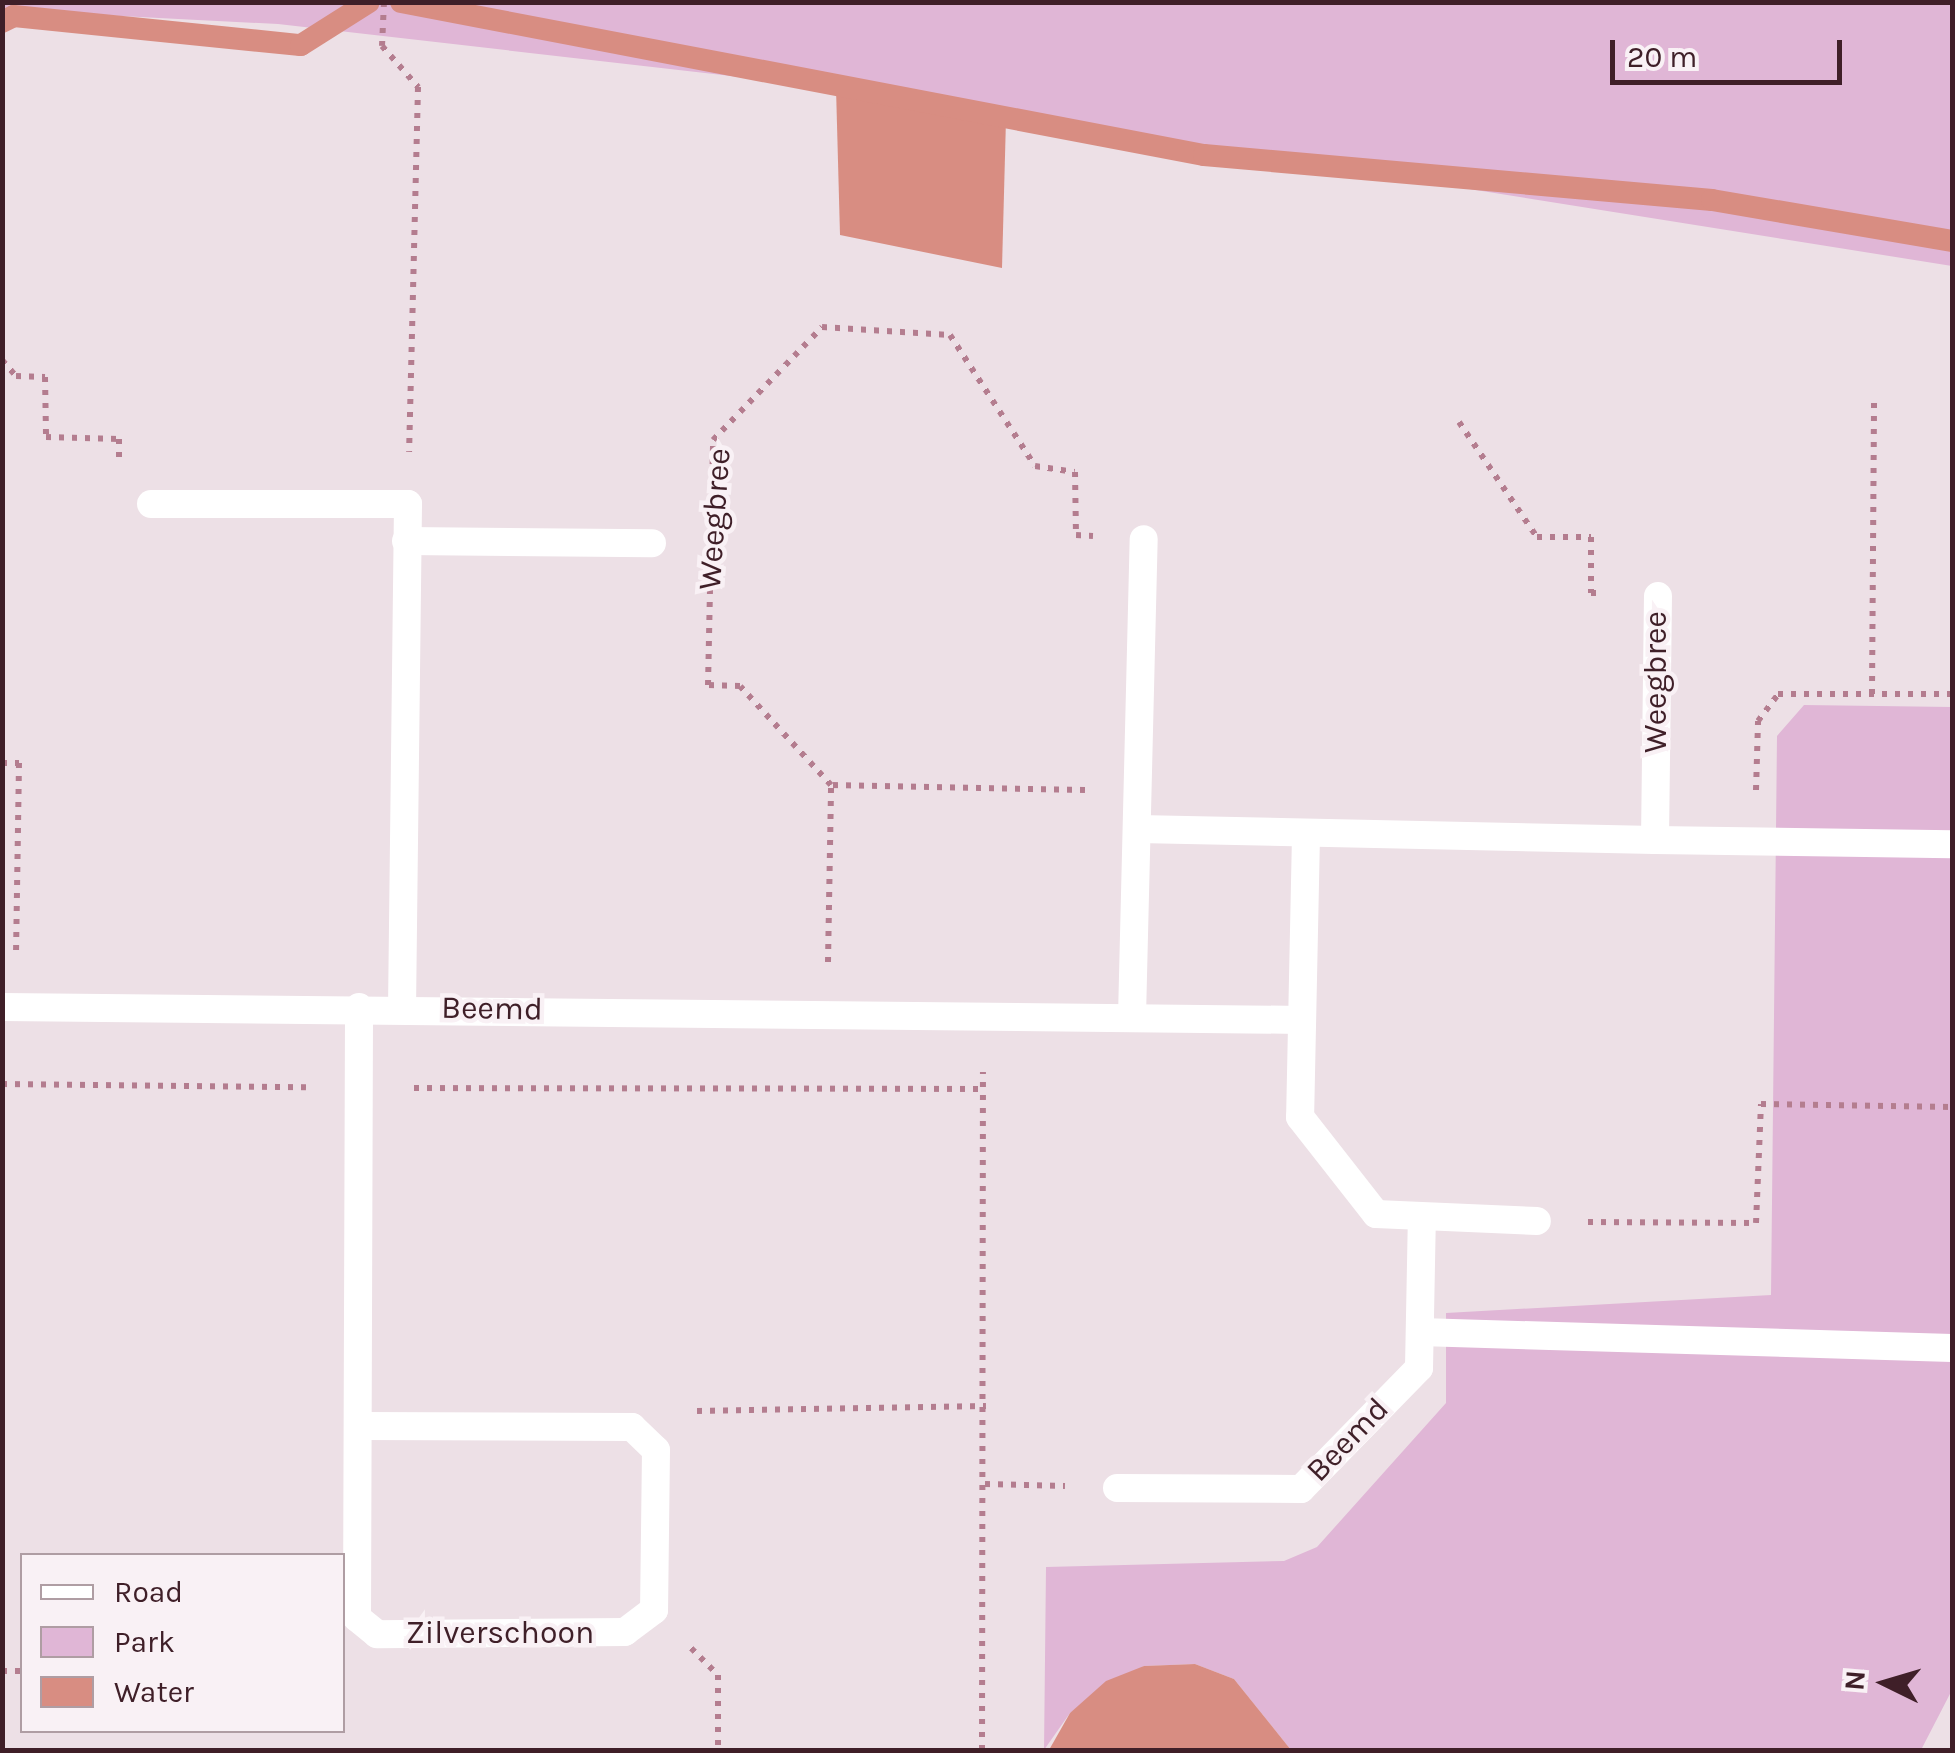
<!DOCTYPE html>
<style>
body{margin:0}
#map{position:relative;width:1955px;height:1753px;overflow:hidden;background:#ede0e6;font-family:Karla,sans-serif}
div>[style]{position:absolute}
.green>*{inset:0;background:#e0b6d6}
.water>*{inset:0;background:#d88d82}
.stream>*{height:22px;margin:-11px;padding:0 11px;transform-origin:11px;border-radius:11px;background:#d88d82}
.path>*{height:6px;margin-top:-3px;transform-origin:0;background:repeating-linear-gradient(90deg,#b47d8f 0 5px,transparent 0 13px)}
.service>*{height:28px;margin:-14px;padding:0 14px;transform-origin:14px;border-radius:14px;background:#fff}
.minor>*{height:28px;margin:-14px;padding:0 14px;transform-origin:14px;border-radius:14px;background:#fff}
span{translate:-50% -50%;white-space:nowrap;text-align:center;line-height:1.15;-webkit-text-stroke:9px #f9f1f5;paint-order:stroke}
.street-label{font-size:32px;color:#3f1f28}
.frame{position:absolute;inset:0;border:5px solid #3f1f28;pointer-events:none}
.legend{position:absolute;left:20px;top:1553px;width:325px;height:180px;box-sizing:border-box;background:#f9f1f5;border:2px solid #af9da3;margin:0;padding:12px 18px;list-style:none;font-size:30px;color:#3f1f28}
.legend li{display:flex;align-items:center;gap:20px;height:50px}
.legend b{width:50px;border:2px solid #af9da3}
.north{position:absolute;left:1835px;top:1633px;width:100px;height:100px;-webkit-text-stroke:8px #f9f1f5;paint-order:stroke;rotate:275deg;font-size:28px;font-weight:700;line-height:40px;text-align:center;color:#3f1f28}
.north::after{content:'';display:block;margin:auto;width:35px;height:45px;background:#3f1f28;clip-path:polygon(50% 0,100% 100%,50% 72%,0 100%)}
.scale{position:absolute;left:1610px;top:40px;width:232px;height:45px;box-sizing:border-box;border:5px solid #3f1f28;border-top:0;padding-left:12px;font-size:30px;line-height:35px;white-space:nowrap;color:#3f1f28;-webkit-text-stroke:8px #f9f1f5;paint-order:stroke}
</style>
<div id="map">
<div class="green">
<div style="clip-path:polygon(3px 2px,1952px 3px,1952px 266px,836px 88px,278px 24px,23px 11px,3px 28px)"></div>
<div style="clip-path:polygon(1804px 705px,1952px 707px,1952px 1690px,1921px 1750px,1291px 1750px,1234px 1679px,1195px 1664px,1144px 1666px,1070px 1713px,1044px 1750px,1046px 1567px,1284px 1561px,1317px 1547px,1446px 1403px,1446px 1313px,1771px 1295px,1777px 736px)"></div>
</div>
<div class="water">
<div style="clip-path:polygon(836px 88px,1006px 119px,1002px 268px,840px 235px)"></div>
<div style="clip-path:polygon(1195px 1664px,1234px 1679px,1291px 1750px,1049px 1750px,1070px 1713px,1106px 1681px,1144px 1666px)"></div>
</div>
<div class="stream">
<div style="left:401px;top:2px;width:817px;rotate:10.79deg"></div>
<div style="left:1204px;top:155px;width:510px;rotate:5.06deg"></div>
<div style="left:1712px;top:200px;width:243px;rotate:9.7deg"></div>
<div style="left:2px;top:22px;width:13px;rotate:-27deg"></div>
<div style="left:14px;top:16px;width:288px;rotate:5.8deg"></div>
<div style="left:301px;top:45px;width:80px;rotate:-32.3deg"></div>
</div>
<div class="path">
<div style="left:384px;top:2px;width:44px;rotate:92.6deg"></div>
<div style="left:382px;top:46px;width:55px;rotate:48.7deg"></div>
<div style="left:418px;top:87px;width:365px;rotate:91.4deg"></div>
<div style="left:2px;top:360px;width:21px;rotate:49deg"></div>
<div style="left:16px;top:376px;width:29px;rotate:2deg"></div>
<div style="left:45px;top:377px;width:60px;rotate:89deg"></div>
<div style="left:46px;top:437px;width:73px;rotate:1.6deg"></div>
<div style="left:119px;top:439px;width:20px;rotate:90deg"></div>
<div style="left:1459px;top:422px;width:139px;rotate:55.9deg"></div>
<div style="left:1537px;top:537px;width:54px"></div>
<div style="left:1591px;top:537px;width:56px;rotate:90deg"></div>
<div style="left:1591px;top:593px;width:11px"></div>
<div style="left:1872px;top:694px;width:291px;rotate:-89.6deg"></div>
<div style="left:2px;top:763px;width:17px"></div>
<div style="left:19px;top:763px;width:192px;rotate:90.9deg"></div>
<div style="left:1085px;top:790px;width:254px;rotate:-178.9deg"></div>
<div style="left:831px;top:785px;width:134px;rotate:-132.6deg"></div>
<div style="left:740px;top:686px;width:32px;rotate:-178deg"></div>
<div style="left:708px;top:685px;width:245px;rotate:-88.8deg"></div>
<div style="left:713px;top:440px;width:157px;rotate:-46deg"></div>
<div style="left:822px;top:327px;width:128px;rotate:3.6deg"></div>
<div style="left:950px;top:335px;width:156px;rotate:57deg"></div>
<div style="left:1035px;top:466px;width:40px;rotate:8.5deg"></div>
<div style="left:1075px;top:472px;width:63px;rotate:89.1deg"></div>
<div style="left:1076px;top:535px;width:17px;rotate:3deg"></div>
<div style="left:1756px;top:790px;width:69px;rotate:-88.3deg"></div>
<div style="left:1758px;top:721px;width:34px;rotate:-53deg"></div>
<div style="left:1778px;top:694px;width:174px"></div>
<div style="left:828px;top:962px;width:177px;rotate:-89deg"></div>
<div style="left:2px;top:1084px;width:304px;rotate:0.6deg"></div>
<div style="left:414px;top:1088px;width:570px;rotate:0.1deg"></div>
<div style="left:1588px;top:1222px;width:168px;rotate:0.3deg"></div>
<div style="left:1756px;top:1223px;width:119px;rotate:-87.6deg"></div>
<div style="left:1761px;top:1104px;width:191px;rotate:0.9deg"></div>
<div style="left:697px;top:1411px;width:289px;rotate:-1deg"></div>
<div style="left:985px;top:1484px;width:80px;rotate:1.4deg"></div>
<div style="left:691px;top:1648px;width:38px;rotate:45deg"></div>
<div style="left:718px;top:1675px;width:75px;rotate:90deg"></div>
<div style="left:2px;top:1671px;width:20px"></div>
<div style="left:982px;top:1750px;width:678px;rotate:-89.92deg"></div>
</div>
<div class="service">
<div style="left:1655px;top:840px;width:297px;rotate:0.8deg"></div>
<div style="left:1420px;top:1332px;width:532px;rotate:1.72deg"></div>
</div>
<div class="minor">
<div style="left:151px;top:504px;width:257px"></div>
<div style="left:408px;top:504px;width:504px;rotate:90.68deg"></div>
<div style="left:406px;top:541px;width:246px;rotate:0.5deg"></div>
<div style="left:1138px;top:829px;width:517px;rotate:1.22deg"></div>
<div style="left:1655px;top:840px;width:244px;rotate:-89.3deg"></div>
<div style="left:1306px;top:835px;width:282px;rotate:91.2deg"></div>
<div style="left:1300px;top:1117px;width:123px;rotate:51.9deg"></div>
<div style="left:1376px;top:1214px;width:161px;rotate:2.5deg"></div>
<div style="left:2px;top:1007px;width:1299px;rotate:0.57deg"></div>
<div style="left:1132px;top:1017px;width:478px;rotate:-88.6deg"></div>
<div style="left:359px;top:1426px;width:273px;rotate:0.2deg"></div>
<div style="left:632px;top:1427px;width:33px;rotate:44deg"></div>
<div style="left:656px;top:1450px;width:160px;rotate:90.7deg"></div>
<div style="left:654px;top:1610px;width:36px;rotate:143deg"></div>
<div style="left:625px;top:1632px;width:248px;rotate:179.5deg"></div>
<div style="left:377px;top:1634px;width:26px;rotate:-141deg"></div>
<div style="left:357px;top:1618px;width:611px;rotate:-89.81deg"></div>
<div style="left:1117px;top:1488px;width:184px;rotate:0.3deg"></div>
<div style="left:1301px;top:1489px;width:169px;rotate:-45.7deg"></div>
<div style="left:1419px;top:1368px;width:151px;rotate:-88.9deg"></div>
</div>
<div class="street-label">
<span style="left:715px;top:519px;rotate:-86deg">Weegbree</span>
<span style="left:1656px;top:682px;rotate:-90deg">Weegbree</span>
<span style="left:492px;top:1009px;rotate:1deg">Beemd</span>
<span style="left:1348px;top:1440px;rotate:-46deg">Beemd</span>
<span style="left:500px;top:1633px">Zilverschoon</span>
</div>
<div class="frame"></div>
<ul class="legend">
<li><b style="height:12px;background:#fff"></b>Road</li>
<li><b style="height:28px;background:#e0b6d6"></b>Park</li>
<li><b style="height:28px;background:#d88d82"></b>Water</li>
</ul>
<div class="north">N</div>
<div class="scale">20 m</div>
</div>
